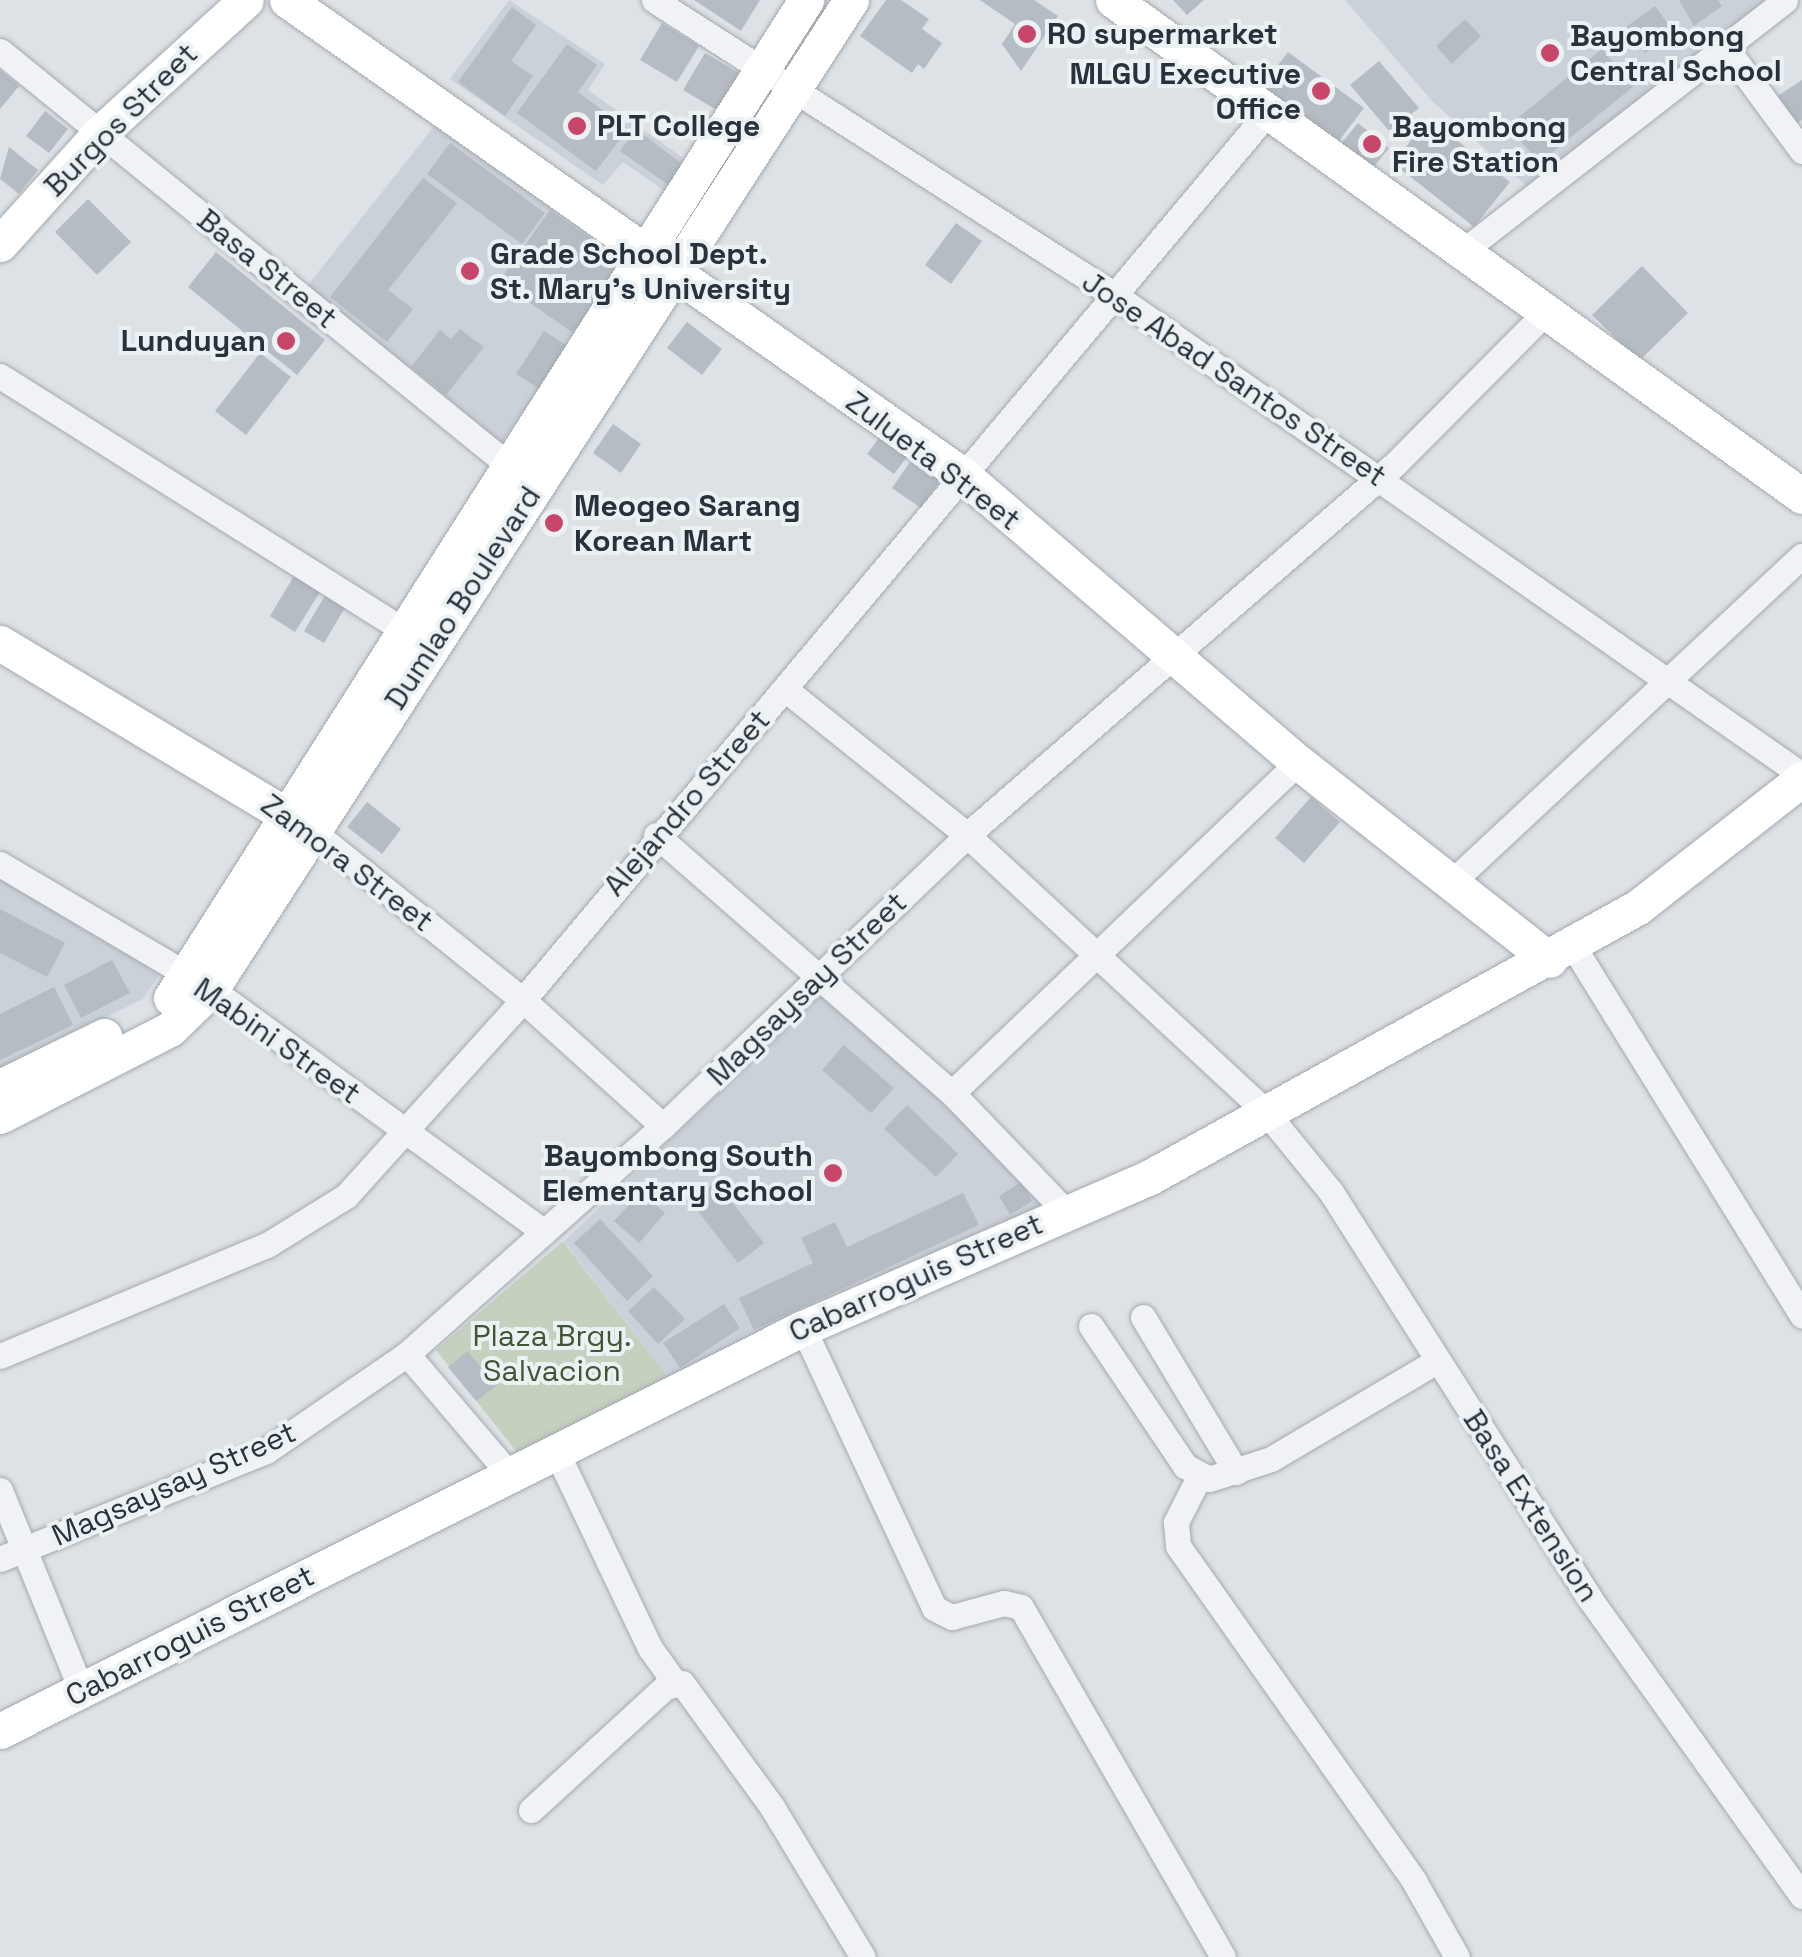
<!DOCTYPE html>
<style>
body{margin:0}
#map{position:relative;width:1802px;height:1957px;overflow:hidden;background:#dde2e6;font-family:"Space Grotesk",sans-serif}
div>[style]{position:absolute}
.built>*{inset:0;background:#cbd1d8}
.green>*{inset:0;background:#c5d0bf}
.building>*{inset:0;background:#b5bcc3}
.roads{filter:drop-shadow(0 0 2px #a3aab0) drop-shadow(0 0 2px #a3aab0)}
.street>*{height:25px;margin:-12.5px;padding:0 12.5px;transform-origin:12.5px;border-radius:12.5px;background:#f0f2f5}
.secondary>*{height:35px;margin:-17.5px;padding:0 17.5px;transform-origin:17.5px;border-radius:17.5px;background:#fff}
.dots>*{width:28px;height:28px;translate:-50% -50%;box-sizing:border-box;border:5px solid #ecf1f4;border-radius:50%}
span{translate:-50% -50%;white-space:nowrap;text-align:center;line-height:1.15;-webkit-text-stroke:8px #ecf1f4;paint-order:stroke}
.poi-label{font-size:30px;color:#27323c;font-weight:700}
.left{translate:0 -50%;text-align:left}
.right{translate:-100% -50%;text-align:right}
.street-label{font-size:30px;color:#27323c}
.park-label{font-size:30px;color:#405735}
</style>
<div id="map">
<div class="built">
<div style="clip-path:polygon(509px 0,605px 64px,588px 90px,690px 163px,672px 196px,623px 162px,603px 185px,450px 79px)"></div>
<div style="clip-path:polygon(1345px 0,1768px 0,1533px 192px,1432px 101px)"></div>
<div style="clip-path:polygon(441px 118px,630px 257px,499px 447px,308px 285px)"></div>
<div style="clip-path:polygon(0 877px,162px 971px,143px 999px,0 1069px)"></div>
<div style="clip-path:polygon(824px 993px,1053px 1201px,670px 1380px,564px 1241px)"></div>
</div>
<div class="green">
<div style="clip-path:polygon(563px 1241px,670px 1380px,520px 1456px,436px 1350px)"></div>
</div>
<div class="building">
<div style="clip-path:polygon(694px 0,760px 0,741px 31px)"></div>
<div style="clip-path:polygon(886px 0,901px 0,929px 19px,922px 29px,942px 43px,924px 69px,918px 64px,912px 73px,860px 36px)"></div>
<div style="clip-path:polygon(980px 0,1034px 0,1058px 16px,1021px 71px,1002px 44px,1015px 24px)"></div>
<div style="clip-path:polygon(1173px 0,1204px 0,1187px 15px)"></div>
<div style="clip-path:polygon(1679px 0,1718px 0,1722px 6px,1694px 26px)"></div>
<div style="clip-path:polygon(1655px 6px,1674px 32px,1645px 53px,1626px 27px)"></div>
<div style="clip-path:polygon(512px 7px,536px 25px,511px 61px,533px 76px,505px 116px,458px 82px)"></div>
<div style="clip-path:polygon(1465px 19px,1481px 36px,1452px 64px,1436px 46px)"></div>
<div style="clip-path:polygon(662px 23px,699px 46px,677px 82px,640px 60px)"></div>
<div style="clip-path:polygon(567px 44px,597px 65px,578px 92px,628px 129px,596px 171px,517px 113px)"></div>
<div style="clip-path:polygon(1602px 49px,1633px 87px,1539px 163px,1508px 126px)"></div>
<div style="clip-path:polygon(1288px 52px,1364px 108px,1338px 142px,1262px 86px)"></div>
<div style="clip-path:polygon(705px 53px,742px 75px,720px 112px,683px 90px)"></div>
<div style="clip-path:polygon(1379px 61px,1419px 108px,1390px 132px,1350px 85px)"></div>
<div style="clip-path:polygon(0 70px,19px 86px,0 109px)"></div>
<div style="clip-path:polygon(1802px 80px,1802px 120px,1794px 125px,1776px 97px)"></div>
<div style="clip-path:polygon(45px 111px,68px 129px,49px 153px,26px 136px)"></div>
<div style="clip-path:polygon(1429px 118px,1510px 182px,1474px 227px,1393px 163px)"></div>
<div style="clip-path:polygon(1358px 123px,1389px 148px,1372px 169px,1341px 144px)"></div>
<div style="clip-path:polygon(636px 129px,685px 166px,671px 187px,620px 151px)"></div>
<div style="clip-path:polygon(450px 143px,545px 213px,522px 244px,427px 174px)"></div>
<div style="clip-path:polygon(9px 147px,38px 170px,19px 194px,0 179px)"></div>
<div style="clip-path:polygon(423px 178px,457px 203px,388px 290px,413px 309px,387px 342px,330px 297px)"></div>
<div style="clip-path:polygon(88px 199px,131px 242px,97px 275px,55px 232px)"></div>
<div style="clip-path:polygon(550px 210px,624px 262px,573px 333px,499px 281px)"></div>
<div style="clip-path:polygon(956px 223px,982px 241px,951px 284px,925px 265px)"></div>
<div style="clip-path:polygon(216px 252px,325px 340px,297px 375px,188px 287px)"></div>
<div style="clip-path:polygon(1642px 266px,1688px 313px,1639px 361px,1592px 315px)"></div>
<div style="clip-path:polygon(687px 322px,722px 349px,702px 375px,667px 348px)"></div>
<div style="clip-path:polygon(460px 329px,484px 347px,446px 395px,411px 367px,440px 330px,451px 339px)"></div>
<div style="clip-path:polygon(544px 331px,568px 346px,540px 389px,516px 374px)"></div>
<div style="clip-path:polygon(260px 353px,291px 377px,246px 435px,215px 411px)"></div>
<div style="clip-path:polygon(613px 424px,641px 444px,621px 473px,593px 453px)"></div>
<div style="clip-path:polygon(885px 430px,912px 450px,894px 474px,867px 454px)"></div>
<div style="clip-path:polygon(917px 452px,946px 472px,921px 508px,892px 488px)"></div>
<div style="clip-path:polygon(294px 576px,320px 592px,295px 632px,270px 616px)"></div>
<div style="clip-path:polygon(326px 594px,346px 606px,324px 643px,304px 631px)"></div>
<div style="clip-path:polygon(1311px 797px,1340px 822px,1304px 863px,1275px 838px)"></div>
<div style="clip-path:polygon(367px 802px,401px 829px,382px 854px,347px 827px)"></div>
<div style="clip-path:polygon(0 909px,65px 943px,47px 977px,0 953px)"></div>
<div style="clip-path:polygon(112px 960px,130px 993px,81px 1018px,64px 985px)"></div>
<div style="clip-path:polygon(54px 987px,73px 1025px,0 1060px,0 1014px)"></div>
<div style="clip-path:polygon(844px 1045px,894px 1088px,871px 1113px,822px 1070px)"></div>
<div style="clip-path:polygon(907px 1105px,958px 1154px,936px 1177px,884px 1129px)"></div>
<div style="clip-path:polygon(716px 1182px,764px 1243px,738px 1263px,690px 1201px)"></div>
<div style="clip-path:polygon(1021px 1182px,1032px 1201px,1010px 1215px,999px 1196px)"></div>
<div style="clip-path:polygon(641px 1192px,665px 1213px,639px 1243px,614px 1221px)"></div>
<div style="clip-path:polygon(963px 1193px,979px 1225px,754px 1330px,739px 1298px,813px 1263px,801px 1238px,835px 1222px,847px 1247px)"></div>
<div style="clip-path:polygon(600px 1219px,653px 1276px,627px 1301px,574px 1243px)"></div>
<div style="clip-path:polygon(654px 1287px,685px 1319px,658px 1344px,628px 1311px)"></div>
<div style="clip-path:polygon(724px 1304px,740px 1328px,680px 1368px,663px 1343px)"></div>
<div style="clip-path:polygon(468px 1351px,496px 1386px,476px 1401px,448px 1367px)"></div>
</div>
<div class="roads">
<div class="street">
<div style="left:654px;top:0;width:549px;rotate:32.65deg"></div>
<div style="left:1116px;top:296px;width:837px;rotate:34.92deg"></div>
<div style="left:1726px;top:48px;width:128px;rotate:53.6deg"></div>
<div style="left:0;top:51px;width:675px;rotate:39.16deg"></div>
<div style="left:1467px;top:248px;width:403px;rotate:-37.9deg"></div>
<div style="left:0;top:376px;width:494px;rotate:32.2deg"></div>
<div style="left:785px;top:689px;width:233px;rotate:38.7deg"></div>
<div style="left:967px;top:835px;width:408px;rotate:42.8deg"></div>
<div style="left:1266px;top:1112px;width:103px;rotate:50.9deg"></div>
<div style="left:1331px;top:1192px;width:482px;rotate:57.5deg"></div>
<div style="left:1590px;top:1599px;width:365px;rotate:54.5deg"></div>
<div style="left:315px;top:833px;width:267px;rotate:38.8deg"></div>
<div style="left:523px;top:1000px;width:188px;rotate:42deg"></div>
<div style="left:656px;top:835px;width:393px;rotate:41.1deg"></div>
<div style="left:952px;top:1093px;width:163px;rotate:46.2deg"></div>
<div style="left:0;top:864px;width:245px;rotate:30.6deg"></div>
<div style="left:211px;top:989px;width:412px;rotate:36.1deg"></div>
<div style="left:1454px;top:880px;width:475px;rotate:-43deg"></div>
<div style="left:1573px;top:946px;width:435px;rotate:58.2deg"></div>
<div style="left:952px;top:1093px;width:479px;rotate:-43.7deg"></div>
<div style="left:1143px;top:1317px;width:181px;rotate:59deg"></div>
<div style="left:1091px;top:1326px;width:169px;rotate:56.1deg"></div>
<div style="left:1185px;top:1466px;width:27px;rotate:28deg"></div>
<div style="left:1209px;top:1479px;width:65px;rotate:-17.9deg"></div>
<div style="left:1271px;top:1459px;width:193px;rotate:-30.6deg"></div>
<div style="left:803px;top:1328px;width:309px;rotate:64.9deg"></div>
<div style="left:934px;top:1608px;width:20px;rotate:27deg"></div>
<div style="left:952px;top:1617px;width:54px;rotate:-15.1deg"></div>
<div style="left:1004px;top:1603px;width:17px;rotate:13deg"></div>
<div style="left:1021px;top:1607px;width:404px;rotate:60deg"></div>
<div style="left:407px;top:1354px;width:157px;rotate:49.6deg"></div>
<div style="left:0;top:1356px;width:289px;rotate:-22.6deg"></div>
<div style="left:267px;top:1245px;width:93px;rotate:-31.8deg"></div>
<div style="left:346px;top:1196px;width:264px;rotate:-47.9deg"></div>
<div style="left:523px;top:1000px;width:1159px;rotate:-50deg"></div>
<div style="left:556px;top:1451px;width:218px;rotate:64.5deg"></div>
<div style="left:650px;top:1648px;width:43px;rotate:54.5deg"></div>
<div style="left:1199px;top:1477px;width:51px;rotate:117.1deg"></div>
<div style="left:1176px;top:1522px;width:24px;rotate:85deg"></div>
<div style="left:1178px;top:1546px;width:410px;rotate:54.8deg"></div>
<div style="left:1414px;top:1881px;width:87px;rotate:60.5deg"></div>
<div style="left:0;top:1490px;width:218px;rotate:67.9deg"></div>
<div style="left:0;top:1559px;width:287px;rotate:-22.1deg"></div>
<div style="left:266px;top:1451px;width:171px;rotate:-34.5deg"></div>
<div style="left:407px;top:1354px;width:343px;rotate:-41.7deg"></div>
<div style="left:663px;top:1126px;width:421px;rotate:-43.7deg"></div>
<div style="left:967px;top:835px;width:566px;rotate:-40.92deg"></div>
<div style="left:1395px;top:464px;width:210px;rotate:-45.2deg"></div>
<div style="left:531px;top:1810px;width:182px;rotate:-42.5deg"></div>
<div style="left:665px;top:1687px;width:17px;rotate:-13deg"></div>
<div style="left:682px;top:1683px;width:153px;rotate:54deg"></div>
<div style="left:772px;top:1807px;width:175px;rotate:58.8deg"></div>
</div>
<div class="secondary">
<div style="left:287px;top:0;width:828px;rotate:35.11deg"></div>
<div style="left:964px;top:476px;width:440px;rotate:40.6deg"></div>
<div style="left:1298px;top:762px;width:320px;rotate:38.2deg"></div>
<div style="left:1113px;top:0;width:849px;rotate:35.75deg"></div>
<div style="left:0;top:244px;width:149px;rotate:-48deg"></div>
<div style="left:100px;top:133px;width:197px;rotate:-42.3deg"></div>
<div style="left:0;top:643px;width:362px;rotate:31deg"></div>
<div style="left:171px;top:998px;width:1183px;rotate:-57.53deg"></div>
<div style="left:0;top:1087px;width:116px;rotate:-26.1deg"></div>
<div style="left:0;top:1116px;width:191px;rotate:-27.1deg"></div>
<div style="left:170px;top:1029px;width:57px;rotate:-44.3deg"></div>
<div style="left:211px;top:989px;width:1178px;rotate:-57.09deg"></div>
<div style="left:0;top:1731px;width:898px;rotate:-26.65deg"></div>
<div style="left:803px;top:1328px;width:378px;rotate:-23.5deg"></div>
<div style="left:1150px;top:1177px;width:558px;rotate:-28.95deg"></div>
<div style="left:1638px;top:907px;width:208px;rotate:-38deg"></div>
</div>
</div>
<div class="dots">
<div style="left:1027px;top:34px;background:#c7466a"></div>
<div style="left:1550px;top:53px;background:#c7466a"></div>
<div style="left:1321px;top:91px;background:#c7466a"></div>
<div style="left:577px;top:126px;background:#c7466a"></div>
<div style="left:1372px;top:144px;background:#c7466a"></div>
<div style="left:470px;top:271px;background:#c7466a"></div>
<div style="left:286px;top:341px;background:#c7466a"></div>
<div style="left:554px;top:523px;background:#c7466a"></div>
<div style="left:833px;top:1173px;background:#c7466a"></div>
</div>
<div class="poi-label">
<span class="left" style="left:1047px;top:34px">RO supermarket</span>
<span class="left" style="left:1570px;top:53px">Bayombong<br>Central School</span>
<span class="right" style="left:1301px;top:91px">MLGU Executive<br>Office</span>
<span class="left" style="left:597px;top:126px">PLT College</span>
<span class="left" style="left:1392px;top:144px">Bayombong<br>Fire Station</span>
<span class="left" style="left:490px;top:271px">Grade School Dept.<br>St. Mary's University</span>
<span class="right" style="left:266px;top:341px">Lunduyan</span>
<span class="left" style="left:574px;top:523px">Meogeo Sarang<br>Korean Mart</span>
<span class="right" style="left:813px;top:1173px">Bayombong South<br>Elementary School</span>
</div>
<div class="street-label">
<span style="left:121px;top:120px;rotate:-45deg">Burgos Street</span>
<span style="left:267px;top:269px;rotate:39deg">Basa Street</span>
<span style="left:1234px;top:379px;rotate:34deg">Jose Abad Santos Street</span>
<span style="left:933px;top:461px;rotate:37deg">Zulueta Street</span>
<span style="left:463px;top:598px;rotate:-57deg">Dumlao Boulevard</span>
<span style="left:687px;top:803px;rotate:-49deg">Alejandro Street</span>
<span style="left:347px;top:863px;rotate:37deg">Zamora Street</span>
<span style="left:807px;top:989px;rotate:-44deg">Magsaysay Street</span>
<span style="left:277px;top:1041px;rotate:35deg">Mabini Street</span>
<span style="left:916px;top:1278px;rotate:-24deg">Cabarroguis Street</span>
<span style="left:174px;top:1484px;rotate:-24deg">Magsaysay Street</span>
<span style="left:1531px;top:1506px;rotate:57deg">Basa Extension</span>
<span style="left:190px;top:1636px;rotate:-27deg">Cabarroguis Street</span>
</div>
<div class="park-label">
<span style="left:552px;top:1353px">Plaza Brgy.<br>Salvacion</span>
</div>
</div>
